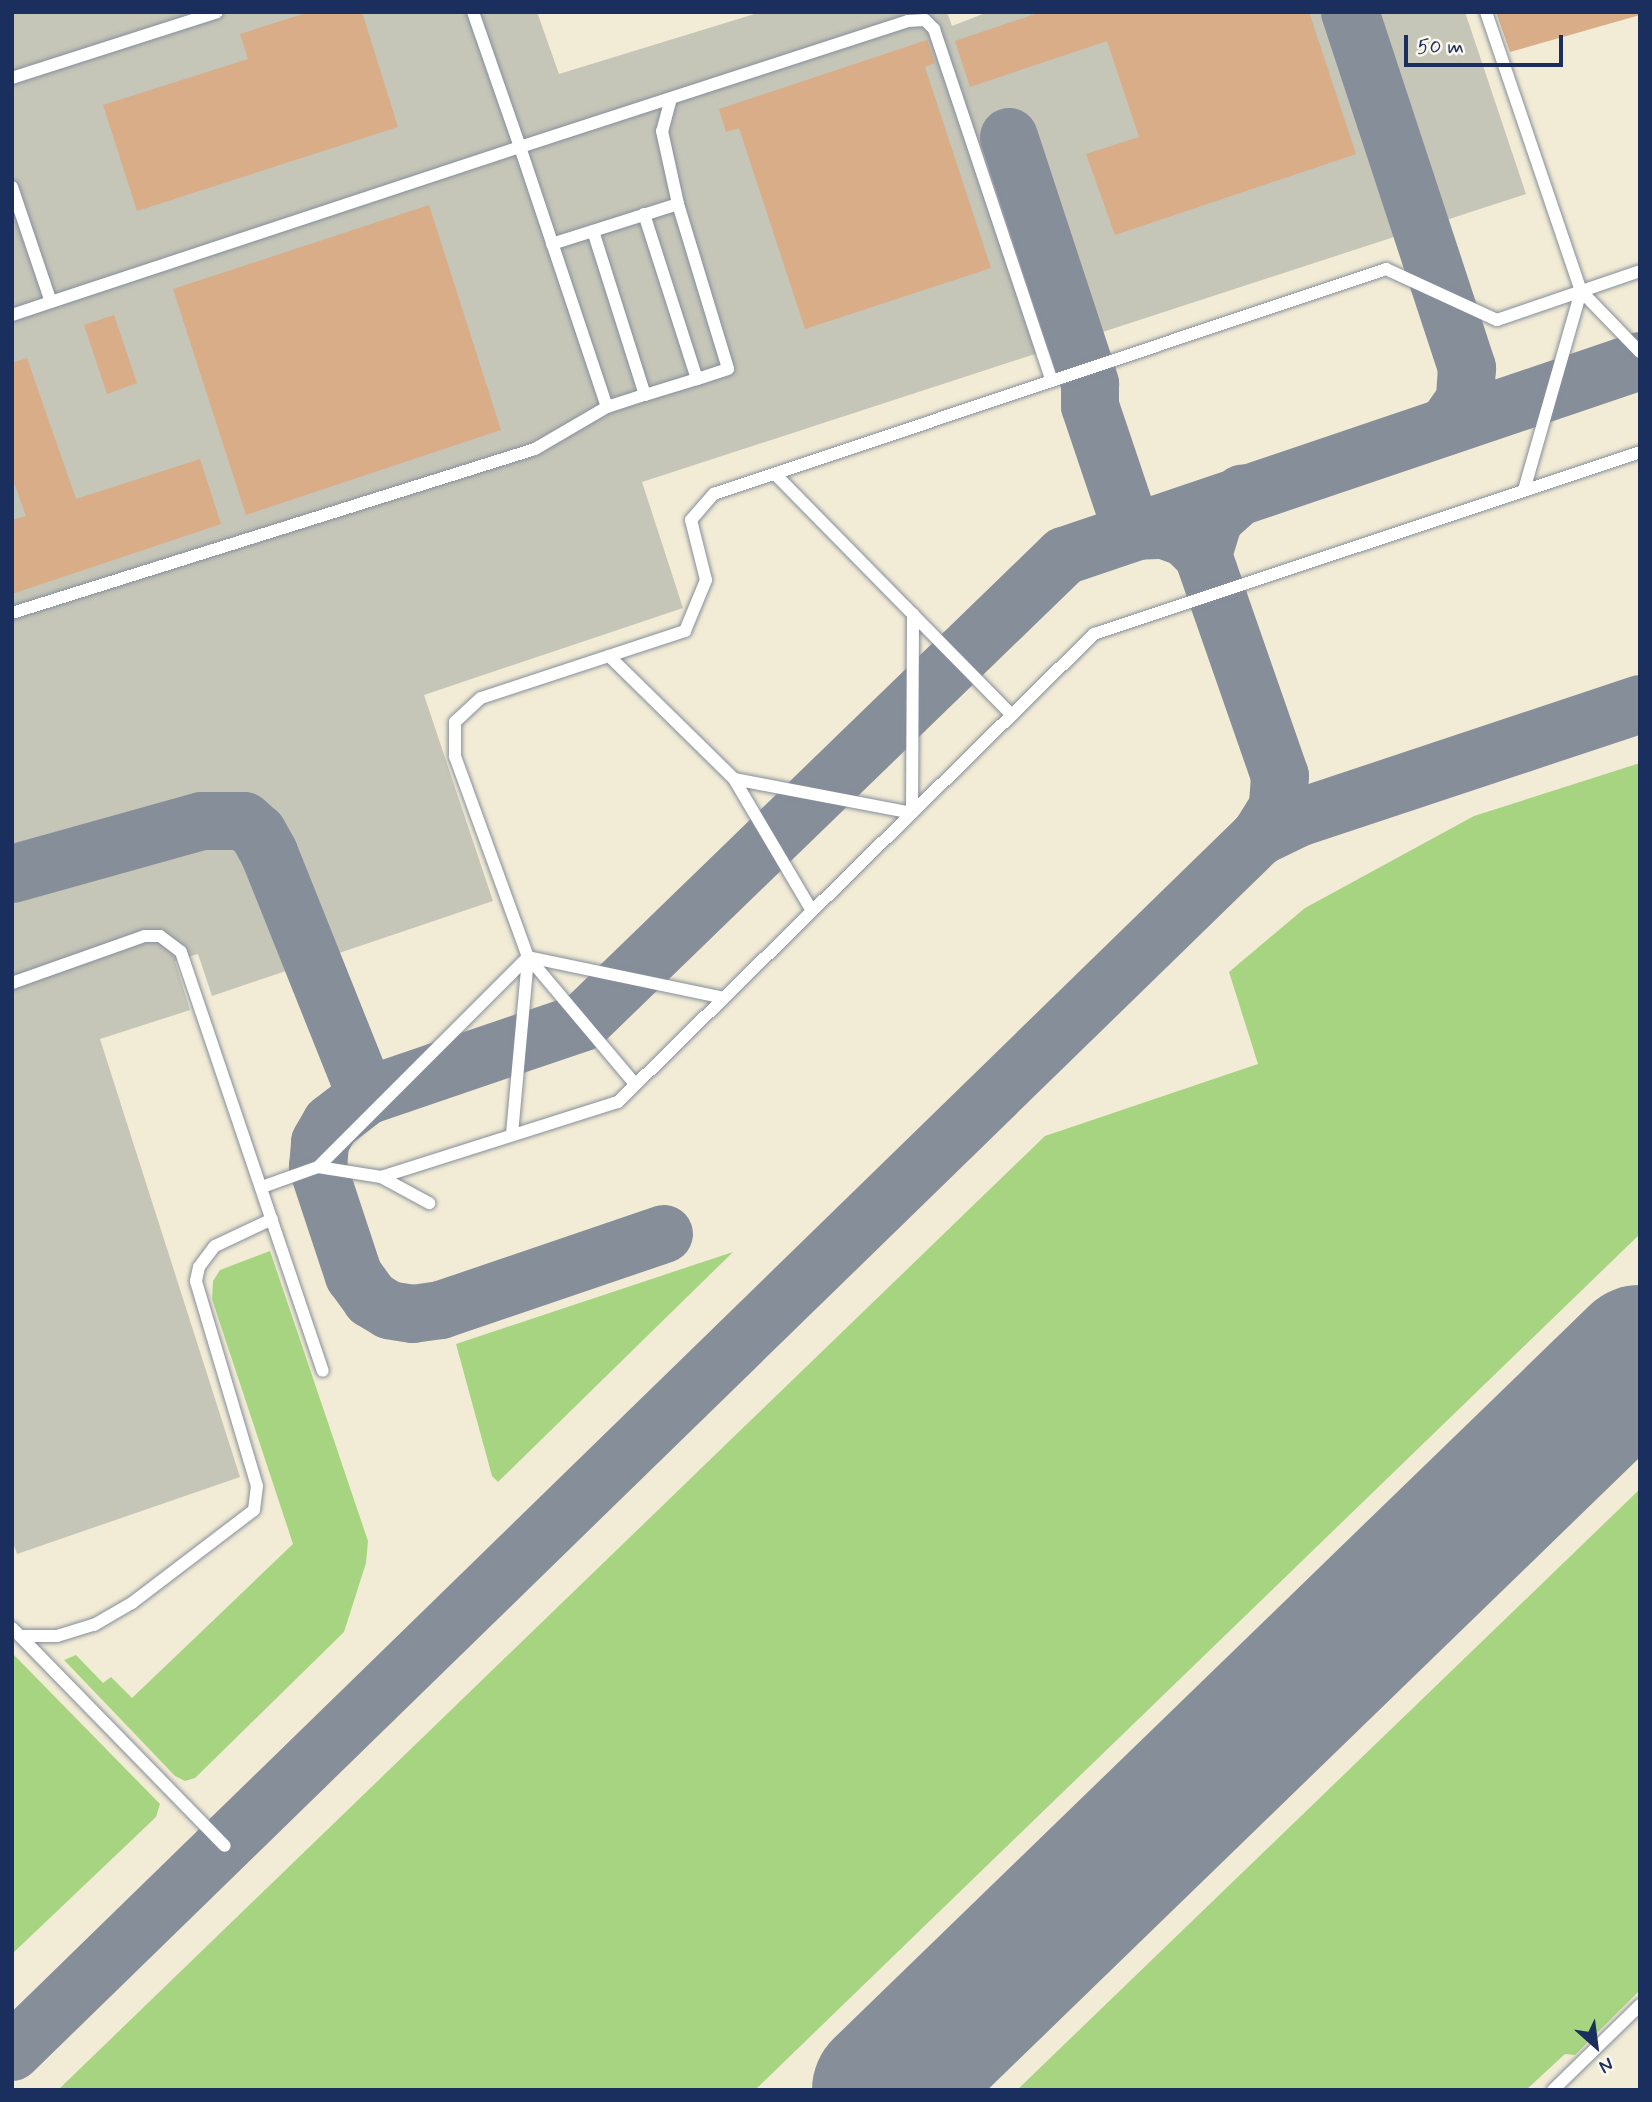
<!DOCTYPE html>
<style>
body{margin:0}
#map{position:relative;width:1652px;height:2102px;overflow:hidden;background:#f2ecd6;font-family:Mynerve,sans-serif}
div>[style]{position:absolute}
.industrial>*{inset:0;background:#c5c5b8}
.green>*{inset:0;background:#a7d481}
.taxiway>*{height:58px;margin:-29px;padding:0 29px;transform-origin:29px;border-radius:29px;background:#868e9a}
.runway>*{height:144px;margin:-72px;padding:0 72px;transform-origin:72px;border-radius:72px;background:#868e9a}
.building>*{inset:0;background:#d9ad88}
.roads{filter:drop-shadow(0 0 2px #868e9a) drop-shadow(0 0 2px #868e9a)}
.service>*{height:12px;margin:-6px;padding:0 6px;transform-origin:6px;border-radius:6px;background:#fff}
span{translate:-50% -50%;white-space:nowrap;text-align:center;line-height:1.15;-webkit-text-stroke:7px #fbf7ec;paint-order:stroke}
.frame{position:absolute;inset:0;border:14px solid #1b2f5e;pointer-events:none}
.north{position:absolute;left:1561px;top:2011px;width:70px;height:70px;-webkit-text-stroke:5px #fbf7ec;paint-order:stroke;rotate:152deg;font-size:19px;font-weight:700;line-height:28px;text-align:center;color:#1b2f5e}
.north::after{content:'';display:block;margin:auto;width:24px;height:32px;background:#1b2f5e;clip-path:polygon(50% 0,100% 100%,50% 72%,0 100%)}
.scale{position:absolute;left:1404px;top:35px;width:159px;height:32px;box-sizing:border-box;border:4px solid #1b2f5e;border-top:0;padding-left:9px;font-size:21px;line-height:24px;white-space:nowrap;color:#1b2f5e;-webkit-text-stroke:5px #fbf7ec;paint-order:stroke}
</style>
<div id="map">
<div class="industrial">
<div style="clip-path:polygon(12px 12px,537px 12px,559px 74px,761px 12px,947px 12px,952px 26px,988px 12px,1465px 12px,1526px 194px,642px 482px,683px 608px,424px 695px,493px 901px,212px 996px,198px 954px,175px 961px,190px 1010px,100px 1039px,240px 1477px,17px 1554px,12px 1540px)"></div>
</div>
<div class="green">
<div style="clip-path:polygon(1640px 763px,1640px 1234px,755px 2090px,58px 2090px,1045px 1136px,1258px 1064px,1229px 972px,1305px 908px,1474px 816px)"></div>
<div style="clip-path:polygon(270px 1251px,368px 1541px,366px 1563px,344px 1632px,195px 1778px,185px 1781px,175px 1776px,64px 1660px,76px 1655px,103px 1683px,111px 1677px,132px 1698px,293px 1544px,212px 1299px,213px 1281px,220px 1270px)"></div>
<div style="clip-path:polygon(733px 1252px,498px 1482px,492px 1476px,456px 1344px)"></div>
<div style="clip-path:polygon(1640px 1489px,1640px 1990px,1575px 2055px,1565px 2054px,1526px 2090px,1017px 2090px)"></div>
<div style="clip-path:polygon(12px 1653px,160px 1804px,156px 1817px,12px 1954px)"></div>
</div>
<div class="taxiway">
<div style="left:1350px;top:12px;width:375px;rotate:71.8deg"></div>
<div style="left:1467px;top:368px;width:32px;rotate:94deg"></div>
<div style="left:1465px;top:400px;width:32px;rotate:125deg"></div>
<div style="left:1009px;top:137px;width:260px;rotate:71.8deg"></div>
<div style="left:1090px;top:384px;width:22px;rotate:90deg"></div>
<div style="left:1090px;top:406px;width:132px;rotate:71.4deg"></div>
<div style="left:1132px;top:531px;width:32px;rotate:-2deg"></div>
<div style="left:1164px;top:530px;width:23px;rotate:20deg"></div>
<div style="left:1186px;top:538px;width:24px;rotate:45deg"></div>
<div style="left:1203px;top:555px;width:38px;rotate:-73deg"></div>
<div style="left:1214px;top:519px;width:38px;rotate:-42deg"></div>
<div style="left:1203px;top:555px;width:234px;rotate:70.8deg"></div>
<div style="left:1280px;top:776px;width:31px;rotate:94deg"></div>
<div style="left:1278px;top:807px;width:36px;rotate:122deg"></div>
<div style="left:12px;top:874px;width:197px;rotate:-15.6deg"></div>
<div style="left:202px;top:821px;width:42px"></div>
<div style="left:244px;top:821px;width:18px;rotate:41deg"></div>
<div style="left:258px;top:833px;width:23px;rotate:61deg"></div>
<div style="left:269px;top:853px;width:262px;rotate:68.2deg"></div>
<div style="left:664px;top:1234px;width:236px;rotate:161.2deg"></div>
<div style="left:441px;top:1310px;width:28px;rotate:172deg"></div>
<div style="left:413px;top:1314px;width:24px;rotate:-171deg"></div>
<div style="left:389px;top:1310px;width:21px;rotate:-149deg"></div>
<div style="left:371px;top:1299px;width:29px;rotate:-126deg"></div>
<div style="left:354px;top:1276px;width:115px;rotate:-108.3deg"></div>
<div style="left:318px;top:1167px;width:25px;rotate:-85deg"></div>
<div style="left:320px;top:1142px;width:22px;rotate:-60deg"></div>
<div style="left:331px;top:1123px;width:44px;rotate:-37.6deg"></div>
<div style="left:366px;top:1096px;width:229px;rotate:-18.8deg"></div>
<div style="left:583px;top:1022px;width:670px;rotate:-44.09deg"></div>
<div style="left:1064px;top:556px;width:608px;rotate:-18.7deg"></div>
<div style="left:12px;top:2052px;width:1741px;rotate:-44.26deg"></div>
<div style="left:1259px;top:837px;width:43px;rotate:-26deg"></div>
<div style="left:1298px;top:818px;width:360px;rotate:-18.4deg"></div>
</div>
<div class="runway">
<div style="left:884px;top:2090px;width:1053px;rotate:-44.12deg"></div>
</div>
<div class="building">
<div style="clip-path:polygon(309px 12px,362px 12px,398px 127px,137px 211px,103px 105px,248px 59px,240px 34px)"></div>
<div style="clip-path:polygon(1041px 12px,1309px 12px,1356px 154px,1115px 235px,1086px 154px,1139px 137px,1107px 41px,970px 87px,955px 41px)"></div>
<div style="clip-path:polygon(1496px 12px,1640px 12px,1640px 15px,1510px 52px)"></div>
<div style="clip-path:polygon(927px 40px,935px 63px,925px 67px,991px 268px,805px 329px,739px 128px,726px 132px,719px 109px)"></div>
<div style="clip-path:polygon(429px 205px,501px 430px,246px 515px,173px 289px)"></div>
<div style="clip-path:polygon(114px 315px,137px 383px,107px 394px,84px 325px)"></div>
<div style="clip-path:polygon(27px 358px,76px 499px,200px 459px,221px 524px,12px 594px,12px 520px,26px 516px,12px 477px,12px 363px)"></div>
</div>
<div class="roads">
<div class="service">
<div style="left:473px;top:12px;width:143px;rotate:70.8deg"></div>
<div style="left:520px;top:147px;width:408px;rotate:-18deg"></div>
<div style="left:908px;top:21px;width:17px;rotate:-3deg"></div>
<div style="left:925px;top:20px;width:13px;rotate:45deg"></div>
<div style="left:934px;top:29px;width:371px;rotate:71.5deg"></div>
<div style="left:1486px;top:12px;width:295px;rotate:71.2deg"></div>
<div style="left:1581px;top:291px;width:85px;rotate:46deg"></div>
<div style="left:12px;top:78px;width:215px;rotate:-17.8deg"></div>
<div style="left:670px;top:102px;width:30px;rotate:105deg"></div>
<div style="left:662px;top:131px;width:75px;rotate:77.6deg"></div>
<div style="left:678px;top:204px;width:172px;rotate:73.1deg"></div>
<div style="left:728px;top:369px;width:33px;rotate:162deg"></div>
<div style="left:12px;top:187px;width:121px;rotate:71.3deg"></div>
<div style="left:51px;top:302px;width:41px;rotate:161.6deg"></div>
<div style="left:644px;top:214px;width:173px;rotate:72.2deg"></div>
<div style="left:697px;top:379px;width:54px;rotate:162.9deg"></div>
<div style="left:552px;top:244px;width:132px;rotate:-17.6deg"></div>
<div style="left:51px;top:302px;width:494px;rotate:-18.3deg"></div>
<div style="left:520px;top:147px;width:274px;rotate:71.5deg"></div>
<div style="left:607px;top:407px;width:40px;rotate:-18deg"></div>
<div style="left:645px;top:395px;width:172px;rotate:-107.6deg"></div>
<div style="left:775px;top:474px;width:338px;rotate:45.5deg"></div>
<div style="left:1524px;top:490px;width:207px;rotate:-74deg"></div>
<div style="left:12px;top:613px;width:548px;rotate:-17.41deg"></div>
<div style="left:535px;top:449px;width:83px;rotate:-30.3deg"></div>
<div style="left:609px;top:656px;width:175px;rotate:44.5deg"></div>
<div style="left:734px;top:779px;width:153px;rotate:59.4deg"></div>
<div style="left:734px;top:779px;width:181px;rotate:10.8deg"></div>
<div style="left:912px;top:813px;width:199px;rotate:-89.7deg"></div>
<div style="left:528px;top:957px;width:200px;rotate:11.8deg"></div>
<div style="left:528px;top:957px;width:166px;rotate:49.9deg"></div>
<div style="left:12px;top:983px;width:141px;rotate:-19.5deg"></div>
<div style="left:145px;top:936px;width:15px"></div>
<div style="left:160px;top:936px;width:26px;rotate:37deg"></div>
<div style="left:181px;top:952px;width:442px;rotate:71.3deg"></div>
<div style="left:512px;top:1134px;width:178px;rotate:-84.8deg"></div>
<div style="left:318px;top:1167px;width:64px;rotate:9deg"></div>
<div style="left:381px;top:1177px;width:249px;rotate:-17.6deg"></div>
<div style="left:618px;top:1102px;width:668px;rotate:-44.51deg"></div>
<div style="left:1094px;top:634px;width:576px;rotate:-18.43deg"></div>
<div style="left:381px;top:1177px;width:55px;rotate:28.4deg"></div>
<div style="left:262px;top:1187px;width:59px;rotate:-19.7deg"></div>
<div style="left:318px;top:1167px;width:297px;rotate:-45deg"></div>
<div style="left:528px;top:957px;width:214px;rotate:-110deg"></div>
<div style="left:455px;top:756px;width:34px;rotate:-90deg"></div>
<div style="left:455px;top:722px;width:35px;rotate:-43deg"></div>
<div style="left:481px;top:698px;width:215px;rotate:-18.2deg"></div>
<div style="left:685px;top:631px;width:55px;rotate:-67.6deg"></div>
<div style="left:706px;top:580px;width:62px;rotate:-104deg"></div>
<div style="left:691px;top:520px;width:35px;rotate:-49deg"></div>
<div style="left:714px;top:494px;width:709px;rotate:-18.51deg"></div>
<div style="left:1386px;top:269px;width:122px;rotate:24.7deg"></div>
<div style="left:1497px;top:320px;width:151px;rotate:-18.9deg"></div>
<div style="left:12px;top:1628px;width:11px;rotate:45deg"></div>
<div style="left:20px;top:1636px;width:37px"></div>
<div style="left:57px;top:1636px;width:39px;rotate:-17deg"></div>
<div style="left:94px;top:1625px;width:44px;rotate:-30.1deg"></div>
<div style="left:132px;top:1603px;width:153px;rotate:-37.3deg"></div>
<div style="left:254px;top:1510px;width:24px;rotate:-83deg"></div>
<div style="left:257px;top:1486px;width:214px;rotate:-106.6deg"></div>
<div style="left:196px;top:1281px;width:14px;rotate:-78deg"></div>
<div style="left:199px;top:1267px;width:26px;rotate:-53deg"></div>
<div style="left:215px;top:1246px;width:63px;rotate:-25.3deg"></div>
<div style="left:20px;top:1636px;width:293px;rotate:45.7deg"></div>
<div style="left:1553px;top:2090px;width:122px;rotate:-44.3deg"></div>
</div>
</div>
<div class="frame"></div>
<div class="north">N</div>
<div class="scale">50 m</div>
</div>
